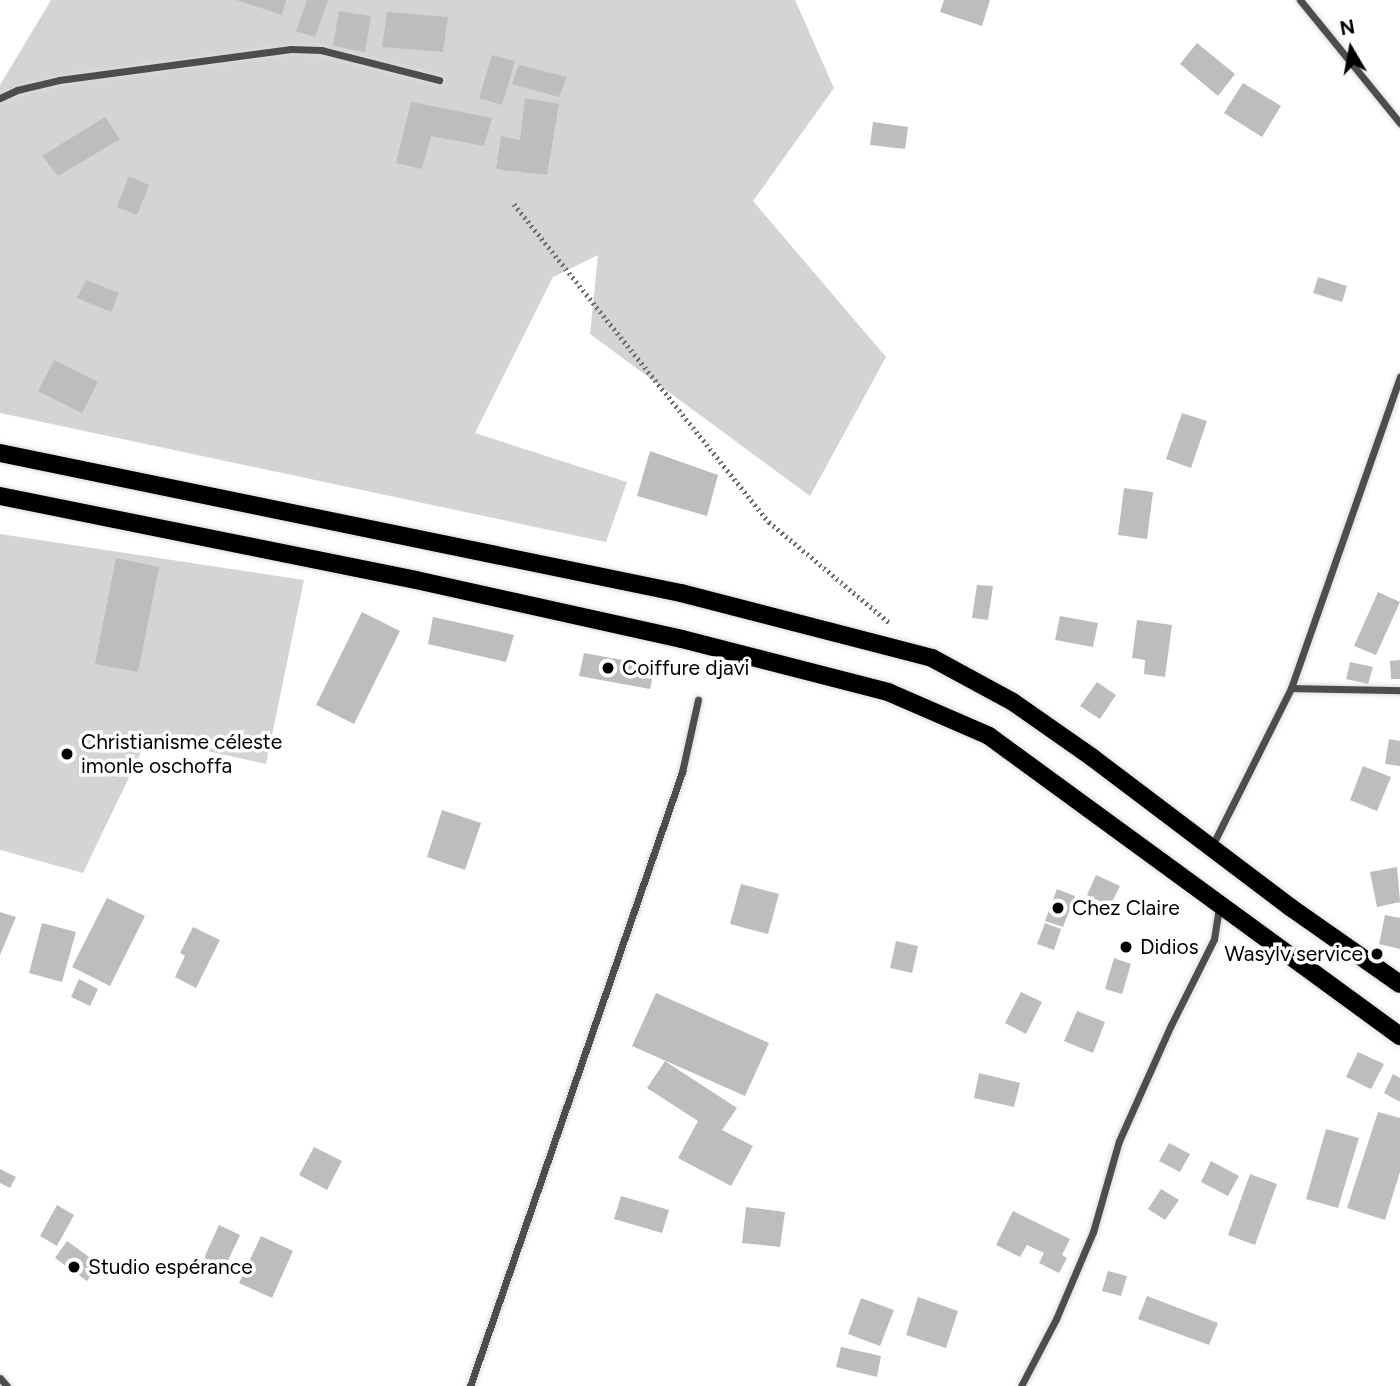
<!DOCTYPE html>
<meta charset="utf-8">
<style>
body{margin:0}
#map{position:relative;width:1400px;height:1386px;overflow:hidden;background:#fff;font-family:Figtree,sans-serif}
div>[style]{position:absolute}
.green>*{inset:0;background:#d4d4d4}
.building>*{inset:0;background:#bdbdbd}
.path>*{height:4.5px;margin-top:-2.25px;transform-origin:0;background:repeating-linear-gradient(90deg,#6f6f6f 0 2px,transparent 0 5.5px)}
.roads{filter:drop-shadow(0 0 2px #dbdbdb) drop-shadow(0 0 2px #dbdbdb)}
.street>*{height:7px;margin:-3.5px;padding:0 3.5px;transform-origin:3.5px;border-radius:3.5px;background:#4d4d4d}
.primary>*{height:18px;margin:-9px;padding:0 9px;transform-origin:9px;border-radius:9px;background:#000}
.dots>*{width:19px;height:19px;translate:-50% -50%;box-sizing:border-box;border:4px solid #fff;border-radius:50%}
span{translate:-50% -50%;white-space:nowrap;text-align:center;line-height:1.15;-webkit-text-stroke:7px #fff;paint-order:stroke}
.poi-label{font-size:21px;color:#000}
.left{translate:0 -50%;text-align:left}
.right{translate:-100% -50%;text-align:right}
.north{position:absolute;left:1316px;top:14px;width:70px;height:70px;-webkit-text-stroke:5px #fff;paint-order:stroke;rotate:350deg;font-size:19px;font-weight:700;line-height:28px;text-align:center;color:#000}
.north::after{content:'';display:block;margin:auto;width:24px;height:32px;background:#000;clip-path:polygon(50% 0,100% 100%,50% 72%,0 100%)}
</style>
<div id="map">
<div class="green">
<div style="clip-path:polygon(51px 0,795px 0,834px 88px,753px 201px,886px 357px,810px 496px,590px 334px,598px 255px,553px 277px,475px 433px,627px 482px,606px 542px,0 413px,0 85px)"></div>
<div style="clip-path:polygon(0 534px,304px 580px,266px 764px,148px 738px,83px 873px,0 850px)"></div>
</div>
<div class="building">
<div style="clip-path:polygon(236px 0,286px 0,282px 15px)"></div>
<div style="clip-path:polygon(307px 0,328px 0,315px 37px,296px 31px)"></div>
<div style="clip-path:polygon(944px 0,990px 0,982px 26px,940px 12px)"></div>
<div style="clip-path:polygon(339px 11px,371px 16px,365px 52px,333px 46px)"></div>
<div style="clip-path:polygon(387px 12px,448px 17px,443px 52px,382px 47px)"></div>
<div style="clip-path:polygon(1197px 43px,1235px 74px,1218px 96px,1180px 64px)"></div>
<div style="clip-path:polygon(492px 55px,515px 61px,502px 105px,479px 98px)"></div>
<div style="clip-path:polygon(519px 65px,567px 77px,559px 97px,512px 84px)"></div>
<div style="clip-path:polygon(1243px 83px,1281px 106px,1262px 137px,1224px 113px)"></div>
<div style="clip-path:polygon(525px 98px,559px 104px,547px 175px,496px 169px,501px 136px,520px 140px)"></div>
<div style="clip-path:polygon(411px 102px,492px 118px,484px 146px,431px 136px,422px 169px,396px 163px)"></div>
<div style="clip-path:polygon(105px 117px,120px 139px,58px 176px,42px 156px)"></div>
<div style="clip-path:polygon(873px 122px,908px 127px,905px 149px,870px 145px)"></div>
<div style="clip-path:polygon(129px 176px,149px 185px,137px 215px,117px 207px)"></div>
<div style="clip-path:polygon(1318px 277px,1347px 286px,1342px 302px,1313px 293px)"></div>
<div style="clip-path:polygon(86px 280px,119px 293px,111px 312px,77px 298px)"></div>
<div style="clip-path:polygon(54px 360px,98px 382px,82px 413px,38px 391px)"></div>
<div style="clip-path:polygon(1182px 413px,1207px 421px,1191px 468px,1166px 459px)"></div>
<div style="clip-path:polygon(650px 451px,718px 475px,707px 516px,637px 496px)"></div>
<div style="clip-path:polygon(1124px 488px,1153px 492px,1147px 539px,1118px 535px)"></div>
<div style="clip-path:polygon(116px 558px,159px 567px,138px 672px,95px 664px)"></div>
<div style="clip-path:polygon(977px 585px,993px 586px,988px 620px,972px 618px)"></div>
<div style="clip-path:polygon(1378px 592px,1400px 602px,1376px 655px,1354px 646px)"></div>
<div style="clip-path:polygon(362px 612px,400px 631px,354px 724px,316px 705px)"></div>
<div style="clip-path:polygon(1060px 616px,1098px 623px,1093px 647px,1055px 640px)"></div>
<div style="clip-path:polygon(433px 617px,514px 635px,506px 662px,428px 644px)"></div>
<div style="clip-path:polygon(1137px 620px,1172px 625px,1165px 677px,1144px 674px,1145px 660px,1132px 658px)"></div>
<div style="clip-path:polygon(584px 653px,655px 666px,650px 689px,579px 676px)"></div>
<div style="clip-path:polygon(1400px 660px,1400px 679px,1391px 679px,1390px 661px)"></div>
<div style="clip-path:polygon(1350px 662px,1373px 667px,1368px 684px,1346px 679px)"></div>
<div style="clip-path:polygon(1097px 682px,1116px 695px,1100px 719px,1080px 706px)"></div>
<div style="clip-path:polygon(1389px 739px,1400px 741px,1400px 766px,1385px 764px)"></div>
<div style="clip-path:polygon(1363px 766px,1391px 777px,1377px 811px,1350px 800px)"></div>
<div style="clip-path:polygon(442px 810px,481px 823px,465px 870px,427px 857px)"></div>
<div style="clip-path:polygon(1397px 867px,1400px 902px,1377px 907px,1370px 872px)"></div>
<div style="clip-path:polygon(1096px 875px,1120px 886px,1110px 906px,1087px 895px)"></div>
<div style="clip-path:polygon(741px 884px,779px 894px,768px 934px,730px 924px)"></div>
<div style="clip-path:polygon(1057px 889px,1075px 896px,1063px 927px,1045px 921px)"></div>
<div style="clip-path:polygon(107px 898px,145px 916px,110px 986px,72px 967px)"></div>
<div style="clip-path:polygon(0 912px,16px 917px,0 955px)"></div>
<div style="clip-path:polygon(1385px 915px,1400px 918px,1400px 949px,1379px 944px)"></div>
<div style="clip-path:polygon(42px 923px,76px 932px,62px 982px,29px 973px)"></div>
<div style="clip-path:polygon(1045px 923px,1061px 929px,1054px 950px,1037px 944px)"></div>
<div style="clip-path:polygon(193px 927px,220px 940px,196px 988px,175px 977px,185px 956px,180px 953px)"></div>
<div style="clip-path:polygon(896px 941px,918px 946px,912px 973px,890px 968px)"></div>
<div style="clip-path:polygon(1114px 958px,1131px 964px,1122px 994px,1105px 989px)"></div>
<div style="clip-path:polygon(79px 979px,98px 989px,90px 1006px,71px 997px)"></div>
<div style="clip-path:polygon(1021px 992px,1042px 1002px,1026px 1034px,1005px 1023px)"></div>
<div style="clip-path:polygon(656px 993px,769px 1043px,745px 1096px,632px 1046px)"></div>
<div style="clip-path:polygon(1077px 1011px,1105px 1022px,1093px 1053px,1064px 1041px)"></div>
<div style="clip-path:polygon(1358px 1052px,1384px 1064px,1371px 1089px,1346px 1077px)"></div>
<div style="clip-path:polygon(665px 1061px,737px 1108px,722px 1130px,753px 1146px,731px 1186px,678px 1158px,698px 1121px,647px 1088px)"></div>
<div style="clip-path:polygon(979px 1073px,1020px 1083px,1014px 1107px,974px 1098px)"></div>
<div style="clip-path:polygon(1393px 1074px,1400px 1078px,1400px 1102px,1384px 1093px)"></div>
<div style="clip-path:polygon(1378px 1112px,1400px 1118px,1400px 1172px,1385px 1220px,1347px 1208px)"></div>
<div style="clip-path:polygon(1326px 1129px,1359px 1138px,1338px 1208px,1306px 1199px)"></div>
<div style="clip-path:polygon(1169px 1143px,1190px 1154px,1180px 1172px,1159px 1161px)"></div>
<div style="clip-path:polygon(314px 1147px,342px 1161px,327px 1190px,299px 1175px)"></div>
<div style="clip-path:polygon(1211px 1161px,1239px 1176px,1228px 1196px,1201px 1182px)"></div>
<div style="clip-path:polygon(0 1169px,16px 1177px,10px 1188px,0 1183px)"></div>
<div style="clip-path:polygon(1250px 1174px,1277px 1184px,1255px 1245px,1228px 1235px)"></div>
<div style="clip-path:polygon(1161px 1189px,1179px 1200px,1165px 1220px,1148px 1209px)"></div>
<div style="clip-path:polygon(621px 1196px,669px 1210px,662px 1233px,614px 1219px)"></div>
<div style="clip-path:polygon(57px 1205px,74px 1215px,57px 1246px,40px 1236px)"></div>
<div style="clip-path:polygon(746px 1207px,785px 1212px,780px 1247px,742px 1243px)"></div>
<div style="clip-path:polygon(1013px 1211px,1070px 1239px,1062px 1255px,1067px 1258px,1059px 1273px,1039px 1263px,1044px 1253px,1027px 1245px,1020px 1257px,996px 1245px)"></div>
<div style="clip-path:polygon(219px 1225px,240px 1235px,225px 1267px,204px 1258px)"></div>
<div style="clip-path:polygon(261px 1236px,293px 1251px,272px 1298px,239px 1283px)"></div>
<div style="clip-path:polygon(67px 1241px,99px 1264px,87px 1281px,55px 1258px)"></div>
<div style="clip-path:polygon(1108px 1271px,1127px 1276px,1121px 1296px,1102px 1291px)"></div>
<div style="clip-path:polygon(1147px 1296px,1218px 1323px,1209px 1345px,1138px 1319px)"></div>
<div style="clip-path:polygon(918px 1297px,958px 1311px,946px 1348px,906px 1335px)"></div>
<div style="clip-path:polygon(861px 1298px,894px 1310px,880px 1346px,848px 1334px)"></div>
<div style="clip-path:polygon(841px 1347px,881px 1356px,877px 1377px,836px 1367px)"></div>
</div>
<div class="path">
<div style="left:514px;top:204px;width:408px;rotate:51.3deg"></div>
<div style="left:769px;top:522px;width:159px;rotate:39.9deg"></div>
</div>
<div class="roads">
<div class="street">
<div style="left:1300px;top:0;width:159px;rotate:50.9deg"></div>
<div style="left:0;top:98px;width:19px;rotate:-25deg"></div>
<div style="left:17px;top:90px;width:43px;rotate:-13.4deg"></div>
<div style="left:59px;top:80px;width:234px;rotate:-7.6deg"></div>
<div style="left:291px;top:49px;width:30px;rotate:2deg"></div>
<div style="left:321px;top:50px;width:122px;rotate:14.3deg"></div>
<div style="left:1291px;top:688px;width:109px;rotate:1.1deg"></div>
<div style="left:1212px;top:846px;width:177px;rotate:-63.4deg"></div>
<div style="left:1291px;top:688px;width:330px;rotate:-70.7deg"></div>
<div style="left:0;top:1378px;width:11px;rotate:49deg"></div>
<div style="left:470px;top:1386px;width:650px;rotate:-70.95deg"></div>
<div style="left:682px;top:772px;width:74px;rotate:-77.5deg"></div>
<div style="left:1021px;top:1386px;width:76px;rotate:-62.4deg"></div>
<div style="left:1056px;top:1319px;width:95px;rotate:-67deg"></div>
<div style="left:1093px;top:1232px;width:95px;rotate:-74.1deg"></div>
<div style="left:1119px;top:1141px;width:127px;rotate:-65.9deg"></div>
<div style="left:1171px;top:1025px;width:96px;rotate:-63.4deg"></div>
<div style="left:1214px;top:939px;width:32px;rotate:-81deg"></div>
</div>
<div class="primary">
<div style="left:0;top:453px;width:695px;rotate:11.62deg"></div>
<div style="left:681px;top:593px;width:259px;rotate:14.5deg"></div>
<div style="left:932px;top:658px;width:92px;rotate:28.5deg"></div>
<div style="left:1013px;top:702px;width:98px;rotate:35deg"></div>
<div style="left:1093px;top:758px;width:247px;rotate:37.1deg"></div>
<div style="left:1290px;top:907px;width:134px;rotate:35deg"></div>
<div style="left:0;top:496px;width:424px;rotate:11.4deg"></div>
<div style="left:416px;top:580px;width:272px;rotate:12.5deg"></div>
<div style="left:682px;top:639px;width:213px;rotate:14.4deg"></div>
<div style="left:888px;top:692px;width:110px;rotate:23.5deg"></div>
<div style="left:989px;top:736px;width:509px;rotate:36.13deg"></div>
</div>
</div>
<div class="dots">
<div style="left:608px;top:668px;background:#000"></div>
<div style="left:67px;top:754px;background:#000"></div>
<div style="left:1058px;top:908px;background:#000"></div>
<div style="left:1126px;top:947px;background:#000"></div>
<div style="left:1377px;top:954px;background:#000"></div>
<div style="left:74px;top:1267px;background:#000"></div>
</div>
<div class="poi-label">
<span class="left" style="left:622px;top:668px">Coiffure djavi</span>
<span class="left" style="left:81px;top:754px">Christianisme céleste<br>imonle oschoffa</span>
<span class="left" style="left:1072px;top:908px">Chez Claire</span>
<span class="left" style="left:1140px;top:947px">Didios</span>
<span class="right" style="left:1363px;top:954px">Wasylv service</span>
<span class="left" style="left:88px;top:1267px">Studio espérance</span>
</div>
<div class="north">N</div>
</div>
